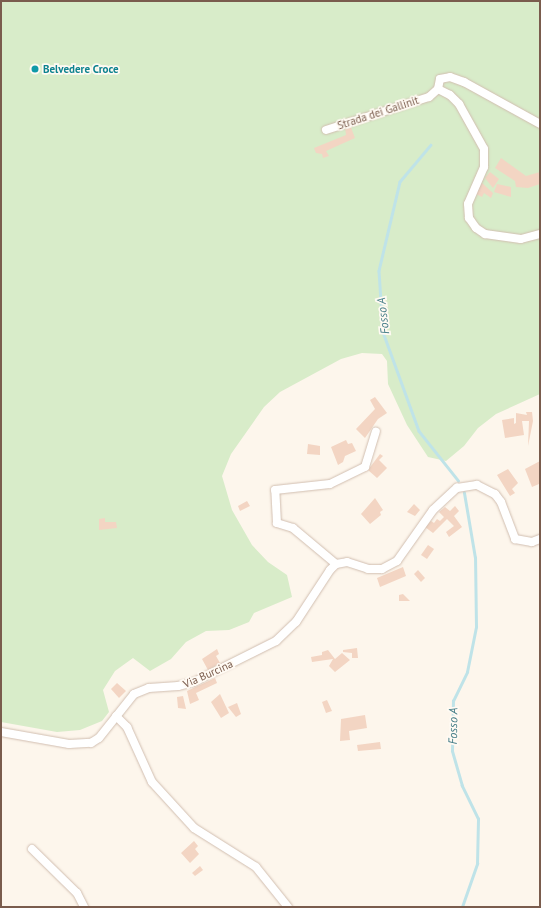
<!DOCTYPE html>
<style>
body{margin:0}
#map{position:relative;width:541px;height:908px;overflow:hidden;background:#fdf6ec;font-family:"PT Sans",sans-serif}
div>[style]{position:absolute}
.green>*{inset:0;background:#d8ecc9}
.stream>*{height:2.5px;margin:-1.25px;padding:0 1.25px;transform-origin:1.25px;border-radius:1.25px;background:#bfe3e8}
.building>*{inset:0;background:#f3d5c3}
.roads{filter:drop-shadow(0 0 1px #d1beb0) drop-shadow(0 0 1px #d1beb0)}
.minor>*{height:8px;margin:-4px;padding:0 4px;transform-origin:4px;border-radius:4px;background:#fff}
.dots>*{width:11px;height:11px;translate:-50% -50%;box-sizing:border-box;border:2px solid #fffaf3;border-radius:50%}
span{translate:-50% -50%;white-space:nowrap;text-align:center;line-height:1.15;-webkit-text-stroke:3.5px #fffaf3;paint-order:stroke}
.culture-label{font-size:11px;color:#0d838f;font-weight:700}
.left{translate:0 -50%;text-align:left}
.street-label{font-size:11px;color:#7a5c4d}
.water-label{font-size:12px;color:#437c86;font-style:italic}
.frame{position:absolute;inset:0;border:2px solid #7a5c4d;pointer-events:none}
</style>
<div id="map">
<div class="green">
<div style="clip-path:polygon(1px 1px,540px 1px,540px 394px,496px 414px,478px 428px,464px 446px,446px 461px,428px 457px,407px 425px,388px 384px,387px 361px,382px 354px,362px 353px,341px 359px,280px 392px,264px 407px,231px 454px,222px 476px,232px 510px,252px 545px,268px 562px,287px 575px,292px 597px,254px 613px,249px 622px,229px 630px,206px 631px,186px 642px,171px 659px,150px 671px,133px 658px,115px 671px,103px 690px,109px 712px,102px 721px,80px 730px,57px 732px,1px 722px)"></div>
</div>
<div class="stream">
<div style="left:431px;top:145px;width:48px;rotate:130deg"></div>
<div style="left:400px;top:182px;width:91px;rotate:103.3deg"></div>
<div style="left:379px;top:271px;width:61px;rotate:86.2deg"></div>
<div style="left:383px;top:332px;width:105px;rotate:70deg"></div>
<div style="left:419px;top:431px;width:63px;rotate:51.5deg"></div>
<div style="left:462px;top:907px;width:46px;rotate:-70.8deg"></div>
<div style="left:477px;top:864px;width:45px;rotate:-88.7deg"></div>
<div style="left:478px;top:819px;width:37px;rotate:-116deg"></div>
<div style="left:462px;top:786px;width:36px;rotate:-106deg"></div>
<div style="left:452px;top:751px;width:50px;rotate:-88.9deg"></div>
<div style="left:453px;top:701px;width:32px;rotate:-64deg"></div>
<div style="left:467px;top:672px;width:46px;rotate:-78.7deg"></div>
<div style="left:476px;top:627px;width:69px;rotate:-90.8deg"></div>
<div style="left:475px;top:558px;width:66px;rotate:-99.6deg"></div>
</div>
<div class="building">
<div style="clip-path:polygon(350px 125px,355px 138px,326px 151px,329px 156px,323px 158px,322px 154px,316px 153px,314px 148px,346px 135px,345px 127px)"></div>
<div style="clip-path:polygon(501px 158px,526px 176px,540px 172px,540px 184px,528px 188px,516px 187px,515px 181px,495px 168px)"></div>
<div style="clip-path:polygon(490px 172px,499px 179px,493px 188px,485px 178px)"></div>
<div style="clip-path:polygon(482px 183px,493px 193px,491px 198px,484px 193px,482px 197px,476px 194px)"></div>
<div style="clip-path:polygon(497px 184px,511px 187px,511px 197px,494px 192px)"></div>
<div style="clip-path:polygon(375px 397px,387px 413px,378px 419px,365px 438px,356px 429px,375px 409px,370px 400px)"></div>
<div style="clip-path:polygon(526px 412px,532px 412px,533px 421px,528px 446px,529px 421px,522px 421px,524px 435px,505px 438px,502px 420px,514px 418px,514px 424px,516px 423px,516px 413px,527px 415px)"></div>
<div style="clip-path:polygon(346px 440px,348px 444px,352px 443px,356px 451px,345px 456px,343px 462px,338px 465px,331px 447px)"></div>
<div style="clip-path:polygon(308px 444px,320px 446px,320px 455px,307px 454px)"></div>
<div style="clip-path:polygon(380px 454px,383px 456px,379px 460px,387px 468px,377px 478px,368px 470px)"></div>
<div style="clip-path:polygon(540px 461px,539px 484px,532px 487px,525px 469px)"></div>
<div style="clip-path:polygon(508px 469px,518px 483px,512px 489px,515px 493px,510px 496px,497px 475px)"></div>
<div style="clip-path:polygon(375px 498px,383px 510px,380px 512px,381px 515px,370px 524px,361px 514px)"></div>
<div style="clip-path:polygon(247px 501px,250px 506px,240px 511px,238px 506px)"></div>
<div style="clip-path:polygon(414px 504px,420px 510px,415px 516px,407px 512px)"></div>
<div style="clip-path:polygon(455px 506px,459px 511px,454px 516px,462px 527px,449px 537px,446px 532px,454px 526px,447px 519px,433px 533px,425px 527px,431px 521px,434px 523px,437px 519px,440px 521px,444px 517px,439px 512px,445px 507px,450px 511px)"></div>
<div style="clip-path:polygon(105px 518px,105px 522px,116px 522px,117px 528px,99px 530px,99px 519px)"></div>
<div style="clip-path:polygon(428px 545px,434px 549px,427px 559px,421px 555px)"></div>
<div style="clip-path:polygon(403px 567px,406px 576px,380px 587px,377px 578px)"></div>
<div style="clip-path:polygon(418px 570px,425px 578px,421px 582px,414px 574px)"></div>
<div style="clip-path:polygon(403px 594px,410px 601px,399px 601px,399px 595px)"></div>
<div style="clip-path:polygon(357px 648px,358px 658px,352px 658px,352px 653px,343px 652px,343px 650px)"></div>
<div style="clip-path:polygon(217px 649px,219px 654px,216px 656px,220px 663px,208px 670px,202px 659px)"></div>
<div style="clip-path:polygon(328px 650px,335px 659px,342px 653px,350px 660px,335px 672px,329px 666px,333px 659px,312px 662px,311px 657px,322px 655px,322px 652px)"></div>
<div style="clip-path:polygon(215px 678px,217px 683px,196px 693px,199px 700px,190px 704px,187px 691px)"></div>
<div style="clip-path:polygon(117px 683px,126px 691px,119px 698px,111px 689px)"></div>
<div style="clip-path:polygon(220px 694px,229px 713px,221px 718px,211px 702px)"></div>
<div style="clip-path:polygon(183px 696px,186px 709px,178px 708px,177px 697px)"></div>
<div style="clip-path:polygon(327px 700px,332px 711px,326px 713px,322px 702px)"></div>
<div style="clip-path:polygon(237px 703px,241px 714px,236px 717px,228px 707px)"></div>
<div style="clip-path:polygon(365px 715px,367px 728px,349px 731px,350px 740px,340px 741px,341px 719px)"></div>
<div style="clip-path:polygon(380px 742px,381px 749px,358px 751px,357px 745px)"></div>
<div style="clip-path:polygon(194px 841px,198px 846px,195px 849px,199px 854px,190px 863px,181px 853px)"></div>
<div style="clip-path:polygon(200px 866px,203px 870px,195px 876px,192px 873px)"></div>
</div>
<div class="roads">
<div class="minor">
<div style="left:438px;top:89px;width:10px;rotate:-79deg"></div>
<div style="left:440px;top:79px;width:10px;rotate:-11deg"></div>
<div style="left:450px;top:77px;width:15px;rotate:20deg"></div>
<div style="left:464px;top:82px;width:87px;rotate:28.9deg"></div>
<div style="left:326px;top:130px;width:108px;rotate:-17.8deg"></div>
<div style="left:429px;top:97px;width:12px;rotate:-42deg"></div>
<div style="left:438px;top:89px;width:13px;rotate:27deg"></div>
<div style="left:450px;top:95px;width:13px;rotate:45deg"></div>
<div style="left:459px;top:104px;width:51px;rotate:60.9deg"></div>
<div style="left:484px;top:149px;width:18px;rotate:90deg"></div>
<div style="left:484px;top:167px;width:40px;rotate:113.4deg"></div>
<div style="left:468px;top:204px;width:14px;rotate:86deg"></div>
<div style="left:469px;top:218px;width:12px;rotate:55deg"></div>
<div style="left:476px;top:228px;width:11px;rotate:34deg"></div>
<div style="left:485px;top:234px;width:36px;rotate:8deg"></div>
<div style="left:521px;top:239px;width:20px;rotate:-15deg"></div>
<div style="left:336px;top:564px;width:56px;rotate:-140.1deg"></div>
<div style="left:293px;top:528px;width:17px;rotate:-163deg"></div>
<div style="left:277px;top:523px;width:33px;rotate:-93deg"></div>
<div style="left:275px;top:490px;width:55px;rotate:-6.2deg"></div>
<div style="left:330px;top:484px;width:39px;rotate:-26deg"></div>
<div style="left:365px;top:467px;width:37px;rotate:-73deg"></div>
<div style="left:116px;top:716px;width:16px;rotate:45deg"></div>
<div style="left:127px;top:727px;width:60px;rotate:65.6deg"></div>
<div style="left:152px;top:782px;width:62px;rotate:47.6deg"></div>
<div style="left:194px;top:828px;width:73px;rotate:32.2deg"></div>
<div style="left:256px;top:867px;width:51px;rotate:51.3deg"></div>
<div style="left:1px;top:732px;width:69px;rotate:10deg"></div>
<div style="left:69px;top:744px;width:22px;rotate:-3deg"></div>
<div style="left:91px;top:743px;width:9px;rotate:-32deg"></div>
<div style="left:99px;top:738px;width:56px;rotate:-51.5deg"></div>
<div style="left:134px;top:694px;width:16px;rotate:-22deg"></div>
<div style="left:149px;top:688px;width:29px;rotate:-4deg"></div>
<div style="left:178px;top:686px;width:16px;rotate:-14deg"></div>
<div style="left:194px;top:682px;width:92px;rotate:-26.6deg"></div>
<div style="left:276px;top:641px;width:28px;rotate:-44deg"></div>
<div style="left:296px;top:622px;width:62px;rotate:-56.8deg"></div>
<div style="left:330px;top:570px;width:8px;rotate:-45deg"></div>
<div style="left:336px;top:564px;width:11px;rotate:-10deg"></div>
<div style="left:347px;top:562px;width:22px;rotate:18deg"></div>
<div style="left:368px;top:569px;width:14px"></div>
<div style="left:382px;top:569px;width:17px;rotate:-28deg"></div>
<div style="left:397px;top:561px;width:62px;rotate:-54.8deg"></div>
<div style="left:433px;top:510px;width:33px;rotate:-43deg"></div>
<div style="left:457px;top:488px;width:20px;rotate:-9deg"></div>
<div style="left:477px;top:485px;width:20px;rotate:27deg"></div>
<div style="left:495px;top:494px;width:10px;rotate:53deg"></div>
<div style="left:501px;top:502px;width:40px;rotate:69deg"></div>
<div style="left:515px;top:539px;width:17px;rotate:10deg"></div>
<div style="left:532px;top:542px;width:9px;rotate:-21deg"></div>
<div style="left:32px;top:849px;width:63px;rotate:44.4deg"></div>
<div style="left:77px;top:893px;width:16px;rotate:63deg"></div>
</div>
</div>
<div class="dots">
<div style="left:35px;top:69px;background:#0f9aa8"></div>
</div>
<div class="culture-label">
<span class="left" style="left:43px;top:69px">Belvedere Croce</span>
</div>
<div class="street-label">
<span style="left:378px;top:113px;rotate:-18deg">Strada dei Gallinit</span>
<span style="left:208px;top:674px;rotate:-24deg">Via Burcina</span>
</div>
<div class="water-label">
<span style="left:383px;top:316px;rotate:-97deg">Fosso A</span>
<span style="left:453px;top:726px;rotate:-89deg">Fosso A</span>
</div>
<div class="frame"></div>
</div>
